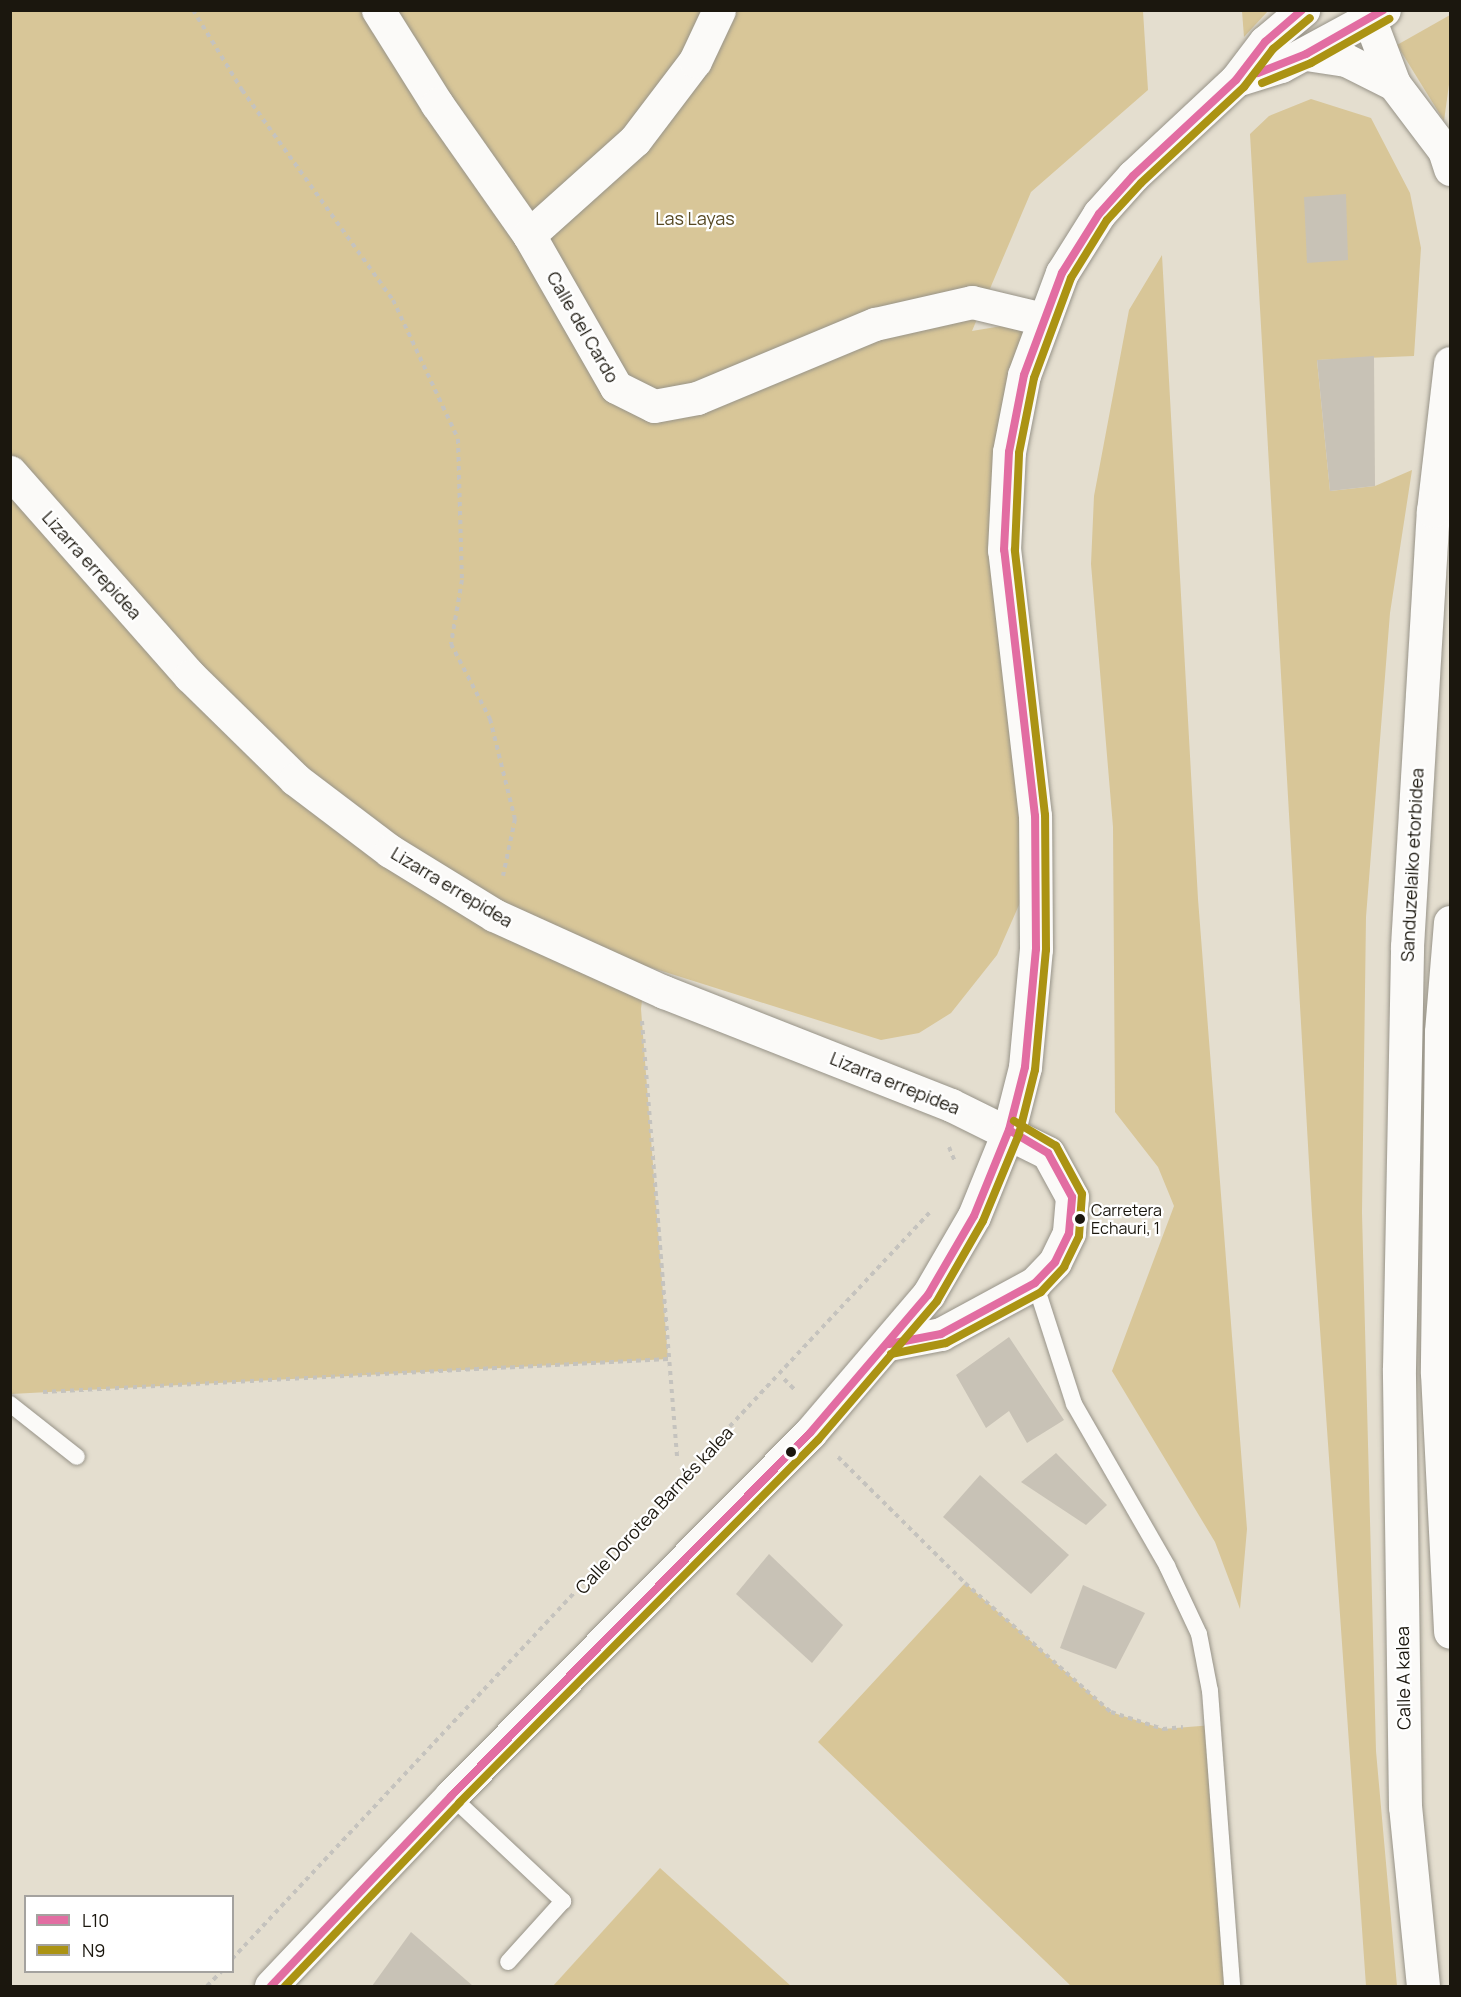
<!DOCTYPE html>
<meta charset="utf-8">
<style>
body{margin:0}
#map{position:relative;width:1461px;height:1997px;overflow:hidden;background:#e4decf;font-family:Manrope,sans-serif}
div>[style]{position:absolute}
.green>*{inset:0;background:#d8c698}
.building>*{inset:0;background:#c8c2b6}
.path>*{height:4px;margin-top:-2px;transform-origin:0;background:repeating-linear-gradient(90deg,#c5c3be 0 4.5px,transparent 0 9px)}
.roads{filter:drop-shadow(0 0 2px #979388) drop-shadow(0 0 2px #979388)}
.lane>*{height:16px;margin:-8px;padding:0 8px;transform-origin:8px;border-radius:8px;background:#fbfaf8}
.street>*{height:33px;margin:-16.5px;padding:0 16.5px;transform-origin:16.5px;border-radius:16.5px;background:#fbfaf8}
.secondary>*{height:33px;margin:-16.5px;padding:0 16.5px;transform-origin:16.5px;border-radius:16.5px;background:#fbfaf8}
.bus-1>*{height:8px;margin:-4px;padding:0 4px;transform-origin:4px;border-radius:4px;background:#e26da2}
.bus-2>*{height:8px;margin:-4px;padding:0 4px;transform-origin:4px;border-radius:4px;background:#ab9313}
.dots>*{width:16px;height:16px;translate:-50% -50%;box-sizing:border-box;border:3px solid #fff;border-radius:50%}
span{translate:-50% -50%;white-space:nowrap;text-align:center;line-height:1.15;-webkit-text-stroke:4.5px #fff;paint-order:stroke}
.bus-label{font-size:16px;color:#1b170e}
.left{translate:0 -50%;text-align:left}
.park-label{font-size:18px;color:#574923}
.street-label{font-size:18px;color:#1b170e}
.frame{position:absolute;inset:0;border:12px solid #1b170e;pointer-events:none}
.legend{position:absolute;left:24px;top:1895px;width:210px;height:78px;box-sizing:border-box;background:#fff;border:2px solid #a4a29f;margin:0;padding:8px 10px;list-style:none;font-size:18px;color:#1b170e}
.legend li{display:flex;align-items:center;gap:12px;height:30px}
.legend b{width:30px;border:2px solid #a4a29f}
</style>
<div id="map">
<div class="green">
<div style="clip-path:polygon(11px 11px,1143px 11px,1148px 90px,1031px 192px,972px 331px,1043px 319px,1004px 550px,1037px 864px,997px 955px,951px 1013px,919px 1033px,881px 1040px,646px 966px,641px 1009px,668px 1359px,11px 1394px)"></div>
<div style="clip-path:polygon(1242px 11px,1268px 11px,1244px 37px)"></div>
<div style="clip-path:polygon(1450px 15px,1450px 77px,1444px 121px,1397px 45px)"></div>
<div style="clip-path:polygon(1311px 99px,1371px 118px,1410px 193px,1421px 248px,1414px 356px,1317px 360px,1330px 491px,1375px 486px,1412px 470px,1390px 613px,1366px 917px,1362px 1213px,1376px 1751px,1397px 1986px,1366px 1986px,1312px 1215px,1250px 134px,1269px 116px)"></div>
<div style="clip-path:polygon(1162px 255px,1198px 899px,1247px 1529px,1240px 1609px,1215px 1542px,1112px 1371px,1174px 1206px,1158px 1167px,1115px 1112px,1113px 827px,1091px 564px,1094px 496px,1129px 310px)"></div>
<div style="clip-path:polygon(965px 1583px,1111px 1712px,1163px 1729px,1213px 1725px,1232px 1986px,1071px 1986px,818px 1742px)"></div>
<div style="clip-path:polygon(660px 1868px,791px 1986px,553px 1986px)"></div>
</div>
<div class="building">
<div style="clip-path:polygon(1346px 194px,1348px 260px,1307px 263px,1304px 197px)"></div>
<div style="clip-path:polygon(1374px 356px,1375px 486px,1330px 491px,1317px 360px)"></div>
<div style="clip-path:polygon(1009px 1337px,1064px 1420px,1027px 1443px,1009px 1411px,986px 1428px,956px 1375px)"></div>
<div style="clip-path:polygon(1056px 1453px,1107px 1505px,1086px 1525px,1021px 1482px)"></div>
<div style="clip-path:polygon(980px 1475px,1069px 1555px,1031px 1594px,943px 1517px)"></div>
<div style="clip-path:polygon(769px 1554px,843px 1625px,812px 1663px,736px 1594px)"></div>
<div style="clip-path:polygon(1083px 1585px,1145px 1613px,1116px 1669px,1060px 1648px)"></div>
<div style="clip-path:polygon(411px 1932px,473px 1986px,372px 1986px)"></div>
</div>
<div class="path">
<div style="left:193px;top:10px;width:94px;rotate:58.5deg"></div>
<div style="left:242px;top:90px;width:259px;rotate:54.3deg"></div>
<div style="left:393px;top:300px;width:153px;rotate:64.9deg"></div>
<div style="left:458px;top:439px;width:141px;rotate:88.4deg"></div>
<div style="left:462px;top:580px;width:65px;rotate:99.8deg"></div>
<div style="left:451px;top:644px;width:85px;rotate:62.5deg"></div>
<div style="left:490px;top:719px;width:103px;rotate:76deg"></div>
<div style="left:515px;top:819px;width:58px;rotate:101.9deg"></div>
<div style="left:642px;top:1021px;width:438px;rotate:85.4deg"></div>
<div style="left:949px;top:1147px;width:16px;rotate:68deg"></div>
<div style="left:784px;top:1379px;width:17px;rotate:45deg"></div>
<div style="left:43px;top:1392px;width:626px;rotate:-3.02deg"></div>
<div style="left:838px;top:1457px;width:179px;rotate:44.8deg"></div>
<div style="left:965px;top:1583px;width:195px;rotate:41.5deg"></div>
<div style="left:1111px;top:1712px;width:55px;rotate:18.1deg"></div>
<div style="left:1163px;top:1729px;width:20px;rotate:-6deg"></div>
<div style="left:232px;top:1959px;width:1025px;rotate:-46.94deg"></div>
<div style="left:207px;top:1986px;width:20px;rotate:-45deg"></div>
</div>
<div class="roads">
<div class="lane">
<div style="left:1035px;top:1283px;width:127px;rotate:72.1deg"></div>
<div style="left:1074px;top:1404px;width:187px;rotate:60.1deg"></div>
<div style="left:1167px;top:1566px;width:75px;rotate:64.8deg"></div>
<div style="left:1199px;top:1634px;width:58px;rotate:79.1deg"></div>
<div style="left:1210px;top:1691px;width:296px;rotate:85.7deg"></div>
<div style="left:10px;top:1404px;width:85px;rotate:38.3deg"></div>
<div style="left:451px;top:1796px;width:154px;rotate:43.2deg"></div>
<div style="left:563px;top:1901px;width:82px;rotate:132deg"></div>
</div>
<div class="street">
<div style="left:378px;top:10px;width:111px;rotate:57.9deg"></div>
<div style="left:437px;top:104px;width:160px;rotate:54.9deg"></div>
<div style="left:529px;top:235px;width:175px;rotate:60.2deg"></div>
<div style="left:616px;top:387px;width:42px;rotate:26.6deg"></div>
<div style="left:654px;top:406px;width:44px;rotate:-10.5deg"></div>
<div style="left:697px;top:398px;width:193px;rotate:-22.6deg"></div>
<div style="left:875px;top:324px;width:99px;rotate:-12.8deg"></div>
<div style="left:972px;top:302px;width:73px;rotate:13.5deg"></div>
<div style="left:529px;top:235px;width:142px;rotate:-41.9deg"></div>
<div style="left:635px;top:140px;width:99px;rotate:-52.8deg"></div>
<div style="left:695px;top:61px;width:56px;rotate:-64.8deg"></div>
<div style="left:10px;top:472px;width:272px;rotate:48.6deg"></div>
<div style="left:190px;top:676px;width:147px;rotate:44.4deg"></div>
<div style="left:295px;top:779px;width:119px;rotate:37.2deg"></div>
<div style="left:390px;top:851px;width:122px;rotate:31.6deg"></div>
<div style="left:494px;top:915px;width:187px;rotate:24.4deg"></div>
<div style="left:664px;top:992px;width:308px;rotate:21.5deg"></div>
<div style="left:951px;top:1105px;width:108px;rotate:26.3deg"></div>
<div style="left:1048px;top:1153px;width:50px;rotate:61.4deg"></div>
<div style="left:1072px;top:1197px;width:36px;rotate:95deg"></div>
<div style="left:1069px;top:1233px;width:32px;rotate:116deg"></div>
<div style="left:1055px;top:1262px;width:29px;rotate:134deg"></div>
<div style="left:1035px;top:1283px;width:107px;rotate:151.5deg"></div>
<div style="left:941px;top:1334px;width:53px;rotate:169.1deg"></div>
</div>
<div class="secondary">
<div style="left:1366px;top:10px;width:79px;rotate:69.3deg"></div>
<div style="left:1306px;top:54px;width:40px;rotate:8.5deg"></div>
<div style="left:1346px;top:60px;width:54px;rotate:26.6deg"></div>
<div style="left:1394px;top:84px;width:83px;rotate:52.9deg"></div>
<div style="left:1444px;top:150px;width:20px;rotate:72deg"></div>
<div style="left:1236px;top:80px;width:47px;rotate:-17.3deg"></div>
<div style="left:1281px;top:66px;width:117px;rotate:-28.5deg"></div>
<div style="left:1450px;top:922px;width:110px;rotate:94.7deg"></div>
<div style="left:1441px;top:1032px;width:341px;rotate:90.7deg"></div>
<div style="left:1437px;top:1373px;width:259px;rotate:87.1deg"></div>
<div style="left:271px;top:1986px;width:262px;rotate:-46.5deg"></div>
<div style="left:451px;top:1796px;width:511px;rotate:-45.32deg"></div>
<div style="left:810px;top:1433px;width:182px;rotate:-49.5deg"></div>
<div style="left:928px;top:1295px;width:91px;rotate:-59.8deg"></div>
<div style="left:974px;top:1216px;width:93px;rotate:-67.9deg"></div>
<div style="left:1009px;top:1130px;width:65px;rotate:-75.7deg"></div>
<div style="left:1025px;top:1067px;width:119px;rotate:-84.7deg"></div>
<div style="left:1036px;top:949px;width:133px;rotate:-90.4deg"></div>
<div style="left:1035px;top:816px;width:268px;rotate:-96.6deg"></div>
<div style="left:1004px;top:550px;width:98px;rotate:-87.1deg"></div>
<div style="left:1009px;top:452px;width:78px;rotate:-79deg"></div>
<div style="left:1024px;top:375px;width:109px;rotate:-69.6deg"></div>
<div style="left:1062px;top:273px;width:70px;rotate:-57.9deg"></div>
<div style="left:1099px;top:214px;width:51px;rotate:-48.2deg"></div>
<div style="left:1133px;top:176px;width:141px;rotate:-43deg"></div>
<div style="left:1236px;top:80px;width:48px;rotate:-52.7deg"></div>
<div style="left:1265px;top:42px;width:50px;rotate:-40.1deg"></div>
<div style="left:1423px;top:1986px;width:180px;rotate:-95.7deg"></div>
<div style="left:1405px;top:1807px;width:439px;rotate:-90.8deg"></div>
<div style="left:1399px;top:1368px;width:422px;rotate:-88.9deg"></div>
<div style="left:1407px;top:946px;width:436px;rotate:-86.6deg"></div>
<div style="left:1433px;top:511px;width:149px;rotate:-83.4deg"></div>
</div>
</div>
<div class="bus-1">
<div style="left:1258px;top:73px;width:52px;rotate:-21.6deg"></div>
<div style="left:1306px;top:54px;width:89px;rotate:-29.7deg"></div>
<div style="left:889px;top:1344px;width:53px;rotate:-10.9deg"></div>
<div style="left:941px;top:1334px;width:107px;rotate:-28.5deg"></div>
<div style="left:1035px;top:1283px;width:29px;rotate:-46deg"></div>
<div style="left:1055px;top:1262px;width:32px;rotate:-64deg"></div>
<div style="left:1069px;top:1233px;width:36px;rotate:-85deg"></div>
<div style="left:1072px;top:1197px;width:50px;rotate:-118.6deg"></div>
<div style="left:1048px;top:1153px;width:45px;rotate:-149.5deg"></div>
<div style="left:271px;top:1986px;width:262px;rotate:-46.5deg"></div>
<div style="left:451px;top:1796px;width:511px;rotate:-45.32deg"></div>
<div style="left:810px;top:1433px;width:182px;rotate:-49.5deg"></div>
<div style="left:928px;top:1295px;width:91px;rotate:-59.8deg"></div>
<div style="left:974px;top:1216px;width:93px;rotate:-67.9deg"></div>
<div style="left:1009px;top:1130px;width:65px;rotate:-75.7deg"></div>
<div style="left:1025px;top:1067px;width:119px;rotate:-84.7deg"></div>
<div style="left:1036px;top:949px;width:133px;rotate:-90.4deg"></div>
<div style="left:1035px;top:816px;width:268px;rotate:-96.6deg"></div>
<div style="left:1004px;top:550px;width:98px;rotate:-87.1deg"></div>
<div style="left:1009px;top:452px;width:78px;rotate:-79deg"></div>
<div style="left:1024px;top:375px;width:109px;rotate:-69.6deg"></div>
<div style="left:1062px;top:273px;width:70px;rotate:-57.9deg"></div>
<div style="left:1099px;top:214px;width:51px;rotate:-48.2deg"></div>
<div style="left:1133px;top:176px;width:141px;rotate:-43deg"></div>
<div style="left:1236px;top:80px;width:48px;rotate:-52.7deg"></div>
<div style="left:1265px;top:42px;width:49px;rotate:-40.9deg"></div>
</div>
<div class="bus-2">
<div style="left:1262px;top:83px;width:53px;rotate:-22.2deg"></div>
<div style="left:1311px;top:63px;width:90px;rotate:-29.4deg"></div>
<div style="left:891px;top:1354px;width:56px;rotate:-11.3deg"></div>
<div style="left:946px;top:1343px;width:108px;rotate:-28.2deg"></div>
<div style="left:1041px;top:1292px;width:34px;rotate:-47deg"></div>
<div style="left:1064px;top:1267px;width:34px;rotate:-64deg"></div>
<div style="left:1079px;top:1236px;width:42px;rotate:-85.9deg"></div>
<div style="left:1082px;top:1194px;width:55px;rotate:-118.4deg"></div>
<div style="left:1056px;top:1146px;width:49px;rotate:-149.2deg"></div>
<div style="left:285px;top:1986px;width:253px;rotate:-46.4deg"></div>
<div style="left:459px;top:1803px;width:511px;rotate:-45.32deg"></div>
<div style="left:818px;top:1440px;width:183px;rotate:-49.4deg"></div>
<div style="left:937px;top:1301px;width:92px;rotate:-60.1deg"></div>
<div style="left:983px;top:1221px;width:94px;rotate:-67.5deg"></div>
<div style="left:1019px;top:1134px;width:66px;rotate:-76deg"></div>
<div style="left:1035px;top:1070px;width:121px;rotate:-84.8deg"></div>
<div style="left:1046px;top:950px;width:135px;rotate:-90.4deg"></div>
<div style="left:1045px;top:815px;width:267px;rotate:-96.5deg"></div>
<div style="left:1015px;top:550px;width:97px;rotate:-87.6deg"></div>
<div style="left:1019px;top:453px;width:76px;rotate:-78.7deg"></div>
<div style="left:1034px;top:378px;width:107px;rotate:-69.7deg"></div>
<div style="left:1071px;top:278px;width:68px;rotate:-58.2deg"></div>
<div style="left:1107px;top:220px;width:50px;rotate:-47.4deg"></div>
<div style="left:1141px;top:183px;width:141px;rotate:-43deg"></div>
<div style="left:1244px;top:87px;width:48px;rotate:-52.7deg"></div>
<div style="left:1273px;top:49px;width:48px;rotate:-40deg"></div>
</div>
<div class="dots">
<div style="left:1080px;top:1219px;background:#1b170e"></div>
<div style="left:791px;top:1452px;background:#1b170e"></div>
</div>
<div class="bus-label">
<span class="left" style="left:1091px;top:1219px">Carretera<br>Echauri, 1</span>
</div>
<div class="park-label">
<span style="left:695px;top:218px">Las Layas</span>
</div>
<div class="street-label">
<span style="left:583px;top:327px;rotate:60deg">Calle del Cardo</span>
<span style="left:92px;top:565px;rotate:48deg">Lizarra errepidea</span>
<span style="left:1412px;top:865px;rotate:-87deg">Sanduzelaiko etorbidea</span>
<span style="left:452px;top:887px;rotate:31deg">Lizarra errepidea</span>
<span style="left:895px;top:1083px;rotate:22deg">Lizarra errepidea</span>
<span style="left:654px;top:1510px;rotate:-47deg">Calle Dorotea Barnés kalea</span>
<span style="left:1403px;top:1678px;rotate:-91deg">Calle A kalea</span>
</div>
<div class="frame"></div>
<ul class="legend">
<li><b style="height:8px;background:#e26da2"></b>L10</li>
<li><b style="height:8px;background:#ab9313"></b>N9</li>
</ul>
</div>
